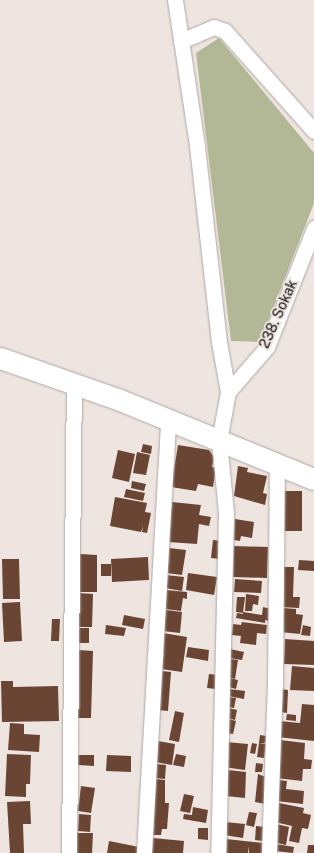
<!DOCTYPE html>
<style>
body{margin:0}
#map{position:relative;width:314px;height:853px;overflow:hidden;background:#eee5e1;font-family:"Public Sans",sans-serif}
div>[style]{position:absolute}
.green>*{inset:0;background:#b2b895}
.building>*{inset:0;background:#6b4533}
.roads{filter:drop-shadow(0 0 1px #aea6a3) drop-shadow(0 0 1px #aea6a3)}
.street>*{height:15px;margin:-7.5px;padding:0 7.5px;transform-origin:7.5px;border-radius:7.5px;background:#fff}
.secondary>*{height:21px;margin:-10.5px;padding:0 10.5px;transform-origin:10.5px;border-radius:10.5px;background:#fff}
span{translate:-50% -50%;white-space:nowrap;text-align:center;line-height:1.15;-webkit-text-stroke:4px #eee5e1;paint-order:stroke}
.street-label{font-size:14px;color:#171413}
</style>
<div id="map">
<div class="green">
<div style="clip-path:polygon(219px 38px,314px 153px,314px 203px,260px 342px,231px 341px,196px 53px)"></div>
</div>
<div class="building">
<div style="clip-path:polygon(143px 444px,152px 446px,151px 454px,141px 452px)"></div>
<div style="clip-path:polygon(178px 445px,209px 450px,214px 457px,212px 467px,216px 468px,213px 487px,198px 484px,196px 491px,171px 487px)"></div>
<div style="clip-path:polygon(118px 450px,135px 454px,129px 482px,112px 478px)"></div>
<div style="clip-path:polygon(137px 452px,150px 455px,146px 475px,133px 473px)"></div>
<div style="clip-path:polygon(238px 466px,248px 468px,247px 472px,267px 476px,263px 493px,267px 494px,265px 505px,234px 496px)"></div>
<div style="clip-path:polygon(132px 481px,146px 484px,144px 491px,131px 488px)"></div>
<div style="clip-path:polygon(126px 489px,145px 493px,143px 501px,124px 497px)"></div>
<div style="clip-path:polygon(283px 491px,302px 491px,302px 531px,283px 531px)"></div>
<div style="clip-path:polygon(115px 497px,147px 503px,145px 512px,151px 513px,147px 533px,142px 532px,143px 526px,141px 532px,110px 526px)"></div>
<div style="clip-path:polygon(172px 502px,201px 505px,199px 515px,211px 517px,209px 526px,199px 524px,197px 544px,168px 542px)"></div>
<div style="clip-path:polygon(235px 519px,254px 522px,252px 538px,241px 536px,240px 541px,234px 540px)"></div>
<div style="clip-path:polygon(213px 540px,222px 541px,220px 559px,211px 558px)"></div>
<div style="clip-path:polygon(234px 546px,268px 547px,267px 578px,233px 577px)"></div>
<div style="clip-path:polygon(169px 548px,186px 550px,182px 575px,166px 573px)"></div>
<div style="clip-path:polygon(80px 554px,97px 555px,97px 592px,79px 592px)"></div>
<div style="clip-path:polygon(148px 557px,149px 580px,112px 582px,111px 559px)"></div>
<div style="clip-path:polygon(2px 559px,19px 559px,20px 599px,3px 599px)"></div>
<div style="clip-path:polygon(299px 560px,314px 561px,314px 571px,298px 570px)"></div>
<div style="clip-path:polygon(101px 564px,111px 564px,111px 576px,101px 576px)"></div>
<div style="clip-path:polygon(282px 567px,294px 567px,293px 597px,300px 597px,299px 608px,280px 607px)"></div>
<div style="clip-path:polygon(188px 573px,217px 577px,214px 595px,186px 590px)"></div>
<div style="clip-path:polygon(166px 575px,184px 577px,182px 591px,165px 588px)"></div>
<div style="clip-path:polygon(235px 579px,262px 581px,261px 593px,234px 592px)"></div>
<div style="clip-path:polygon(166px 590px,187px 592px,187px 599px,183px 598px,181px 611px,165px 609px)"></div>
<div style="clip-path:polygon(78px 593px,93px 594px,92px 627px,77px 627px)"></div>
<div style="clip-path:polygon(246px 594px,259px 596px,258px 605px,253px 604px,252px 611px,245px 611px)"></div>
<div style="clip-path:polygon(237px 597px,245px 597px,243px 613px,236px 612px)"></div>
<div style="clip-path:polygon(20px 602px,22px 641px,4px 642px,2px 603px)"></div>
<div style="clip-path:polygon(263px 607px,271px 609px,269px 621px,265px 620px,265px 623px,236px 618px,237px 613px,243px 614px,243px 612px,262px 615px)"></div>
<div style="clip-path:polygon(283px 608px,296px 609px,296px 614px,303px 615px,300px 634px,280px 632px)"></div>
<div style="clip-path:polygon(166px 610px,182px 612px,180px 633px,163px 631px)"></div>
<div style="clip-path:polygon(124px 615px,145px 619px,143px 629px,122px 625px)"></div>
<div style="clip-path:polygon(52px 619px,60px 619px,59px 641px,51px 641px)"></div>
<div style="clip-path:polygon(242px 622px,267px 625px,266px 634px,257px 633px,256px 645px,240px 643px,241px 636px,232px 635px,233px 624px,241px 625px)"></div>
<div style="clip-path:polygon(106px 625px,126px 628px,124px 636px,105px 634px)"></div>
<div style="clip-path:polygon(303px 625px,311px 627px,310px 636px,301px 635px)"></div>
<div style="clip-path:polygon(77px 628px,89px 628px,89px 643px,77px 643px)"></div>
<div style="clip-path:polygon(163px 633px,187px 637px,182px 672px,161px 669px,164px 653px,160px 652px)"></div>
<div style="clip-path:polygon(285px 639px,314px 641px,314px 665px,284px 664px)"></div>
<div style="clip-path:polygon(188px 647px,209px 650px,208px 661px,186px 657px)"></div>
<div style="clip-path:polygon(230px 649px,244px 652px,242px 660px,229px 658px)"></div>
<div style="clip-path:polygon(78px 650px,93px 651px,91px 718px,76px 718px)"></div>
<div style="clip-path:polygon(231px 659px,238px 660px,235px 679px,228px 677px)"></div>
<div style="clip-path:polygon(292px 666px,314px 668px,314px 691px,290px 690px)"></div>
<div style="clip-path:polygon(162px 671px,171px 672px,168px 711px,158px 710px)"></div>
<div style="clip-path:polygon(209px 674px,218px 675px,216px 689px,207px 688px)"></div>
<div style="clip-path:polygon(229px 678px,238px 680px,236px 689px,229px 687px)"></div>
<div style="clip-path:polygon(1px 681px,13px 681px,13px 687px,58px 686px,59px 721px,2px 722px)"></div>
<div style="clip-path:polygon(229px 689px,245px 691px,244px 699px,228px 696px)"></div>
<div style="clip-path:polygon(281px 689px,288px 690px,287px 713px,280px 712px)"></div>
<div style="clip-path:polygon(228px 697px,236px 698px,234px 708px,227px 707px)"></div>
<div style="clip-path:polygon(302px 704px,314px 705px,314px 741px,277px 737px,279px 721px,300px 723px)"></div>
<div style="clip-path:polygon(228px 708px,237px 710px,235px 720px,228px 718px)"></div>
<div style="clip-path:polygon(175px 711px,184px 713px,179px 742px,169px 740px)"></div>
<div style="clip-path:polygon(287px 714px,296px 715px,296px 721px,286px 720px)"></div>
<div style="clip-path:polygon(229px 719px,236px 721px,233px 734px,226px 733px)"></div>
<div style="clip-path:polygon(10px 723px,24px 724px,24px 734px,40px 735px,39px 752px,8px 750px)"></div>
<div style="clip-path:polygon(260px 735px,266px 736px,265px 743px,259px 743px)"></div>
<div style="clip-path:polygon(280px 740px,305px 743px,304px 759px,312px 760px,311px 769px,303px 769px,302px 781px,276px 778px)"></div>
<div style="clip-path:polygon(158px 741px,175px 744px,172px 765px,155px 762px)"></div>
<div style="clip-path:polygon(226px 742px,248px 744px,245px 770px,223px 767px)"></div>
<div style="clip-path:polygon(252px 743px,257px 744px,255px 754px,250px 753px)"></div>
<div style="clip-path:polygon(259px 743px,266px 744px,264px 758px,257px 757px)"></div>
<div style="clip-path:polygon(7px 754px,31px 755px,30px 784px,26px 784px,26px 797px,5px 796px)"></div>
<div style="clip-path:polygon(176px 754px,186px 756px,184px 767px,173px 765px)"></div>
<div style="clip-path:polygon(78px 755px,94px 755px,94px 766px,78px 765px)"></div>
<div style="clip-path:polygon(107px 755px,131px 756px,131px 772px,106px 771px)"></div>
<div style="clip-path:polygon(256px 763px,263px 764px,262px 772px,255px 772px)"></div>
<div style="clip-path:polygon(156px 764px,166px 765px,165px 779px,155px 778px)"></div>
<div style="clip-path:polygon(228px 770px,246px 772px,245px 798px,226px 796px)"></div>
<div style="clip-path:polygon(258px 774px,268px 778px,265px 804px,255px 802px)"></div>
<div style="clip-path:polygon(156px 779px,165px 780px,165px 803px,169px 803px,167px 829px,162px 829px,161px 835px,152px 835px)"></div>
<div style="clip-path:polygon(278px 780px,287px 781px,286px 789px,304px 791px,303px 804px,276px 801px)"></div>
<div style="clip-path:polygon(81px 786px,95px 788px,91px 813px,78px 811px)"></div>
<div style="clip-path:polygon(184px 794px,194px 796px,190px 813px,180px 811px)"></div>
<div style="clip-path:polygon(30px 801px,31px 824px,23px 824px,24px 853px,10px 853px,7px 802px)"></div>
<div style="clip-path:polygon(279px 803px,304px 808px,303px 813px,311px 815px,308px 829px,302px 828px,299px 843px,289px 841px,292px 826px,275px 822px)"></div>
<div style="clip-path:polygon(193px 807px,208px 810px,206px 823px,183px 819px,184px 814px,192px 815px)"></div>
<div style="clip-path:polygon(249px 812px,257px 813px,254px 827px,246px 825px)"></div>
<div style="clip-path:polygon(79px 814px,91px 815px,90px 832px,78px 831px)"></div>
<div style="clip-path:polygon(225px 822px,245px 824px,243px 838px,224px 835px)"></div>
<div style="clip-path:polygon(276px 824px,289px 827px,286px 845px,273px 842px)"></div>
<div style="clip-path:polygon(256px 826px,265px 827px,263px 841px,255px 840px)"></div>
<div style="clip-path:polygon(198px 828px,208px 828px,208px 840px,198px 839px)"></div>
<div style="clip-path:polygon(77px 833px,93px 833px,92px 853px,76px 853px)"></div>
<div style="clip-path:polygon(153px 838px,184px 841px,183px 853px,152px 853px)"></div>
<div style="clip-path:polygon(226px 839px,263px 843px,262px 853px,249px 853px,249px 846px,248px 853px,225px 853px)"></div>
<div style="clip-path:polygon(109px 841px,139px 847px,137px 853px,107px 853px)"></div>
<div style="clip-path:polygon(276px 844px,294px 847px,293px 853px,275px 851px)"></div>
<div style="clip-path:polygon(308px 845px,314px 845px,314px 853px,307px 853px)"></div>
</div>
<div class="roads">
<div class="street">
<div style="left:175px;top:0;width:148px;rotate:81.4deg"></div>
<div style="left:197px;top:146px;width:197px;rotate:83.6deg"></div>
<div style="left:219px;top:342px;width:51px;rotate:79.8deg"></div>
<div style="left:228px;top:392px;width:50px;rotate:100.4deg"></div>
<div style="left:219px;top:441px;width:72px;rotate:84.4deg"></div>
<div style="left:226px;top:513px;width:340px;rotate:91.3deg"></div>
<div style="left:181px;top:41px;width:36px;rotate:-23deg"></div>
<div style="left:214px;top:27px;width:12px;rotate:20deg"></div>
<div style="left:225px;top:31px;width:134px;rotate:48.3deg"></div>
<div style="left:228px;top:392px;width:60px;rotate:-49.1deg"></div>
<div style="left:267px;top:347px;width:128px;rotate:-68.4deg"></div>
<div style="left:69px;top:853px;width:469px;rotate:-89.4deg"></div>
<div style="left:144px;top:853px;width:434px;rotate:-86.8deg"></div>
<div style="left:269px;top:853px;width:170px;rotate:-88deg"></div>
<div style="left:275px;top:683px;width:219px;rotate:-89.5deg"></div>
</div>
<div class="secondary">
<div style="left:0;top:358px;width:127px;rotate:19.3deg"></div>
<div style="left:120px;top:400px;width:209px;rotate:22.2deg"></div>
</div>
</div>
<div class="street-label">
<span style="left:278px;top:314px;rotate:-66deg">238. Sokak</span>
</div>
</div>
